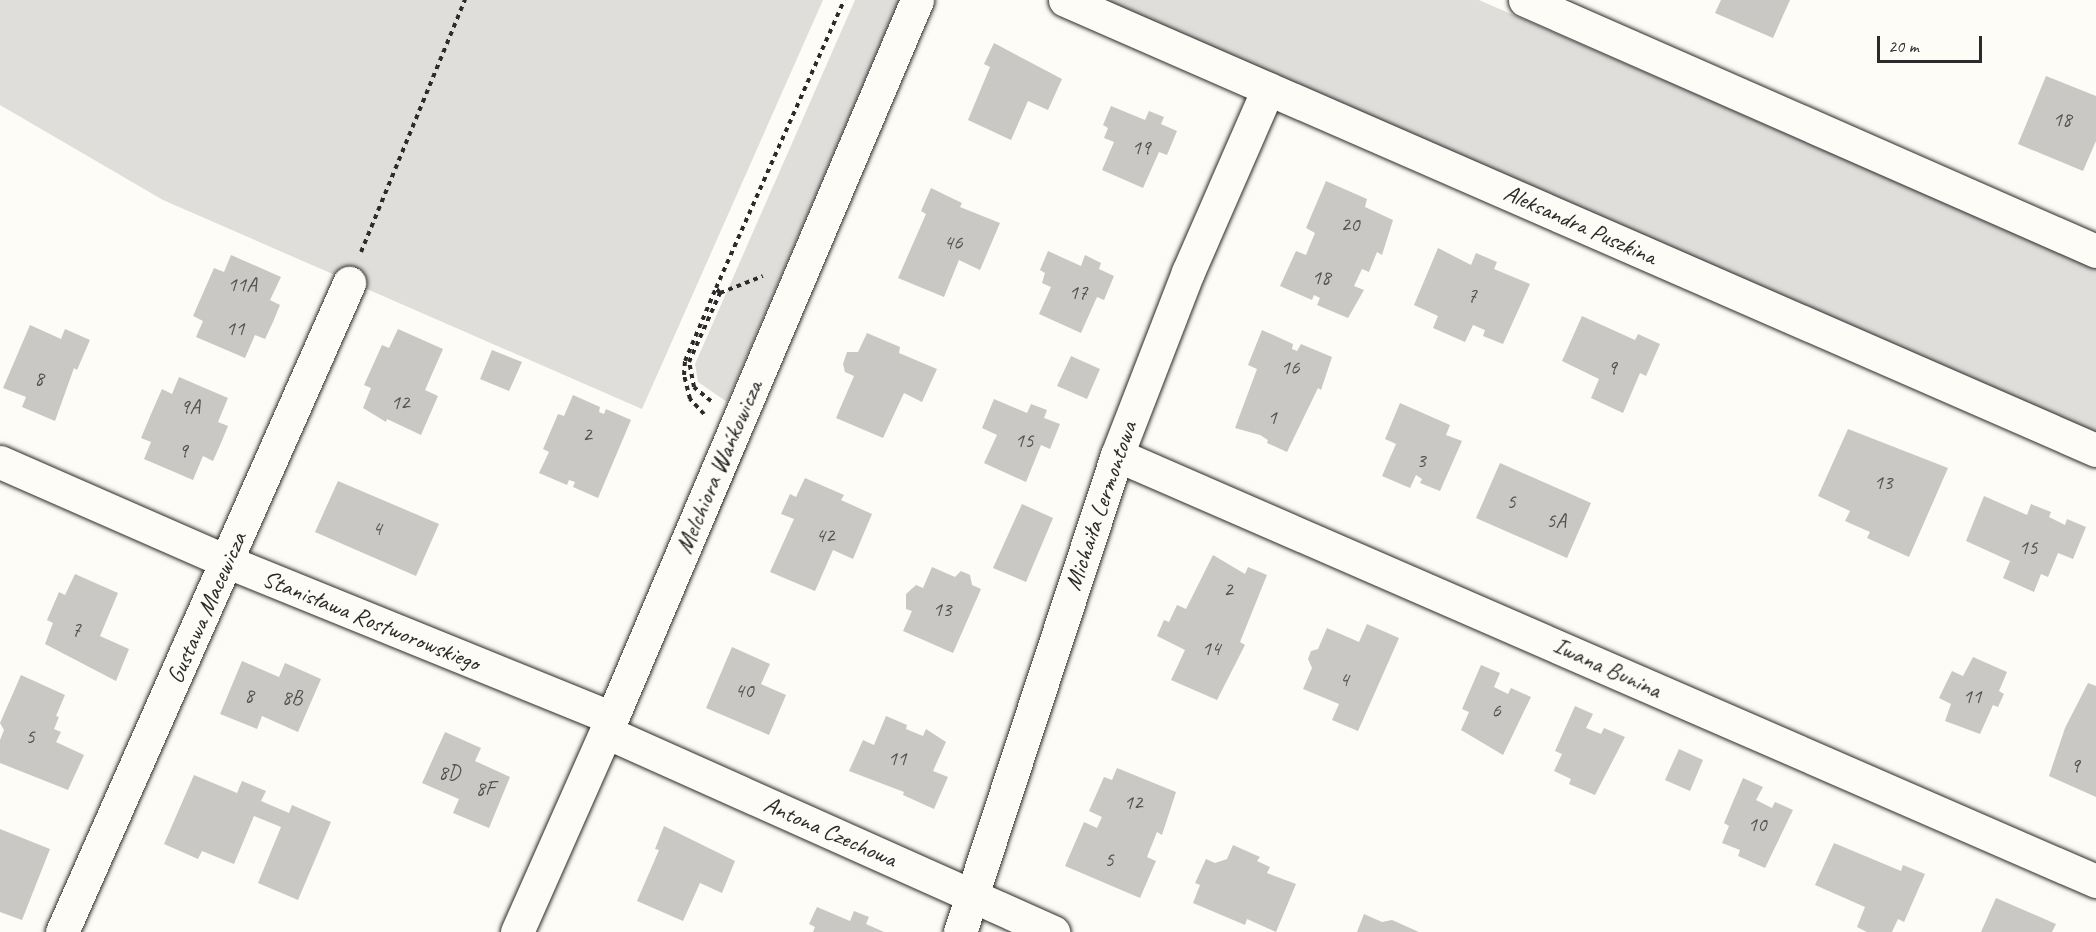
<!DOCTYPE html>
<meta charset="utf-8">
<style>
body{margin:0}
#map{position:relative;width:2096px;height:932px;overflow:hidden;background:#fdfcf7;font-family:Caveat,sans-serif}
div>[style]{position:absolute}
.green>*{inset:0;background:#dfdeda}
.building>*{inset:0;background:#c9c8c4}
.path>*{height:4px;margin-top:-2px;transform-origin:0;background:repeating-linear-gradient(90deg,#2b2b2b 0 4.5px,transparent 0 9px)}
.roads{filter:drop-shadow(0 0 2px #2b2b2b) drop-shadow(0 0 2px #2b2b2b)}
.street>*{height:33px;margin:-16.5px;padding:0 16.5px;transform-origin:16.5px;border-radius:16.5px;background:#fdfcf7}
span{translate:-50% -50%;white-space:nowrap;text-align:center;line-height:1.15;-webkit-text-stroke:4.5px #fdfcf7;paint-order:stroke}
.number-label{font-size:21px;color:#525251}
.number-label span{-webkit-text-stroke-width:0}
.street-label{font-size:24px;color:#2b2b2b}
.scale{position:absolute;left:1877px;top:36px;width:105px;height:27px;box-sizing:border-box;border:3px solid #2b2b2b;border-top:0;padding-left:8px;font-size:18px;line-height:21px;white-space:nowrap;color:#2b2b2b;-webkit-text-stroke:4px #fdfcf7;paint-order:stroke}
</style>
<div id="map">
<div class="green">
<div style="clip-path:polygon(0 0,823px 0,642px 409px,163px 200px,0 105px)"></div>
<div style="clip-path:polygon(855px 0,899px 0,727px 402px,698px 382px,695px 364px)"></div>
<div style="clip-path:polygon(1090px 0,1479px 0,2096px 268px,2096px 438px)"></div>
<div style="clip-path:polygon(739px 445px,747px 448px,716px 521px,709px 514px)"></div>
</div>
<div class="building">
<div style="clip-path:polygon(1721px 0,1790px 0,1773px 38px,1715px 13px)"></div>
<div style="clip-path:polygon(994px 43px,1062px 79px,1048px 110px,1028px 101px,1011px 140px,968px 120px,990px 67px,984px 64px)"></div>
<div style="clip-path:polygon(2046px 76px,2096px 96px,2096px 141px,2083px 171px,2018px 144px)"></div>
<div style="clip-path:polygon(1111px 106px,1145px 120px,1149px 111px,1164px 117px,1161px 124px,1177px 131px,1167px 155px,1159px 152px,1143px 188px,1102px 170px,1114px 142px,1104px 138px,1108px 128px,1103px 125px)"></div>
<div style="clip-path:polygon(1326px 181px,1367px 199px,1365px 207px,1393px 220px,1382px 255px,1377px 252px,1369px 272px,1362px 269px,1354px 286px,1364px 290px,1348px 318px,1317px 305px,1320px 298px,1314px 295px,1312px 300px,1280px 286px,1296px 251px,1306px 255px,1310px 245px,1315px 233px,1306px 228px)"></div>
<div style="clip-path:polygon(931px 188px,962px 203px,960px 207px,1000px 223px,980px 270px,959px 260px,944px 297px,898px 278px,926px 214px,921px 211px)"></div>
<div style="clip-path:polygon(1438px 248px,1471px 265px,1476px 253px,1497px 262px,1494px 269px,1530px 284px,1503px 344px,1483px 336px,1485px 330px,1473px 325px,1465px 342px,1433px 328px,1438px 316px,1414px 305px)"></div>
<div style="clip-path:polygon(1048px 251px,1081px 266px,1085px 255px,1101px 263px,1099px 269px,1114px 276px,1104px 300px,1097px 297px,1081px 333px,1039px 314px,1051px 287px,1042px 283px,1045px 273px,1040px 270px)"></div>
<div style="clip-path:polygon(231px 255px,281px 277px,270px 300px,280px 305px,273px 322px,265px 339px,255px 335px,245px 358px,196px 337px,203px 321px,193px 316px,214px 268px,224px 272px)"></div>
<div style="clip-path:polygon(1582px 316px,1635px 340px,1638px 334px,1660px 344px,1646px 376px,1640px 373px,1623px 413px,1591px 398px,1599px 379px,1562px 361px)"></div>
<div style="clip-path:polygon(30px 325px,61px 339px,65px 329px,90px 340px,77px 370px,74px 368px,55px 421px,22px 407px,26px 397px,3px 388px)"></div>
<div style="clip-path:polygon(398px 329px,443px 349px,425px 390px,438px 396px,421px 435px,387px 419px,386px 422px,363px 408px,371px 388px,364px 385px,382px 345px,389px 348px)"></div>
<div style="clip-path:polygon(1262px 330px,1293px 344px,1292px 349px,1297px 351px,1301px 344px,1332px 357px,1321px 390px,1318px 388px,1287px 452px,1267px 443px,1268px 440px,1260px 435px,1235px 428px,1257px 369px,1248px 365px)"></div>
<div style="clip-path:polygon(867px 333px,900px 347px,899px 353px,937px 369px,922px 402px,904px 393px,883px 438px,836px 418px,854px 376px,845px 372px,843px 364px,847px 352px,858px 352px)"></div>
<div style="clip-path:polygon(492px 350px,522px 362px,509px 391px,480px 379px)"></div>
<div style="clip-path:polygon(1071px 356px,1100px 369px,1087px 399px,1057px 386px)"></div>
<div style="clip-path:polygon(179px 377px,228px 398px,218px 422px,228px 426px,221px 443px,213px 461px,203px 456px,193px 480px,144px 459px,151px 442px,141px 438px,151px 414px,162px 389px,172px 394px)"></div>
<div style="clip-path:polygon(573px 395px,600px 407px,599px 412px,604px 414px,606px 409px,631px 420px,598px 498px,573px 487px,575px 482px,569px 480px,567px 485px,539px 473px,549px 452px,543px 449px,558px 414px,564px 416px)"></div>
<div style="clip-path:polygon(994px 399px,1027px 413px,1031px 404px,1047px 410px,1044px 418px,1060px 424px,1050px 449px,1041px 445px,1026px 482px,984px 463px,997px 435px,982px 428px)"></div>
<div style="clip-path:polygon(1400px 403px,1450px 425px,1446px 435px,1462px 441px,1440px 491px,1420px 483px,1422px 479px,1416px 475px,1410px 488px,1382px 476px,1396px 444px,1385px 439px)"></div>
<div style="clip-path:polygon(1848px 429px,1948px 468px,1909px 557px,1867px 538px,1870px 532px,1845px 521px,1850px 511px,1818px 496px)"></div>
<div style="clip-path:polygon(1500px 463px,1591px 503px,1567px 558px,1476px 518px)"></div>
<div style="clip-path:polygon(805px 478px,844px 495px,841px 500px,872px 514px,853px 559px,833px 550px,815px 591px,770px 572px,794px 519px,781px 514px,790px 494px,796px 497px)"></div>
<div style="clip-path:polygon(338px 481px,439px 524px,416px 576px,315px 532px)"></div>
<div style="clip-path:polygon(1984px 496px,2027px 515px,2031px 504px,2051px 512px,2049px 517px,2065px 525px,2067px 519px,2086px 527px,2073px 559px,2058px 553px,2048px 577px,2041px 574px,2034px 592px,2003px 578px,2010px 561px,1966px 541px)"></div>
<div style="clip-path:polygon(1022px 504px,1053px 518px,1026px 582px,993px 568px)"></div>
<div style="clip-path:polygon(1213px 555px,1245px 574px,1248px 567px,1267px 575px,1240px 642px,1245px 645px,1217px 700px,1171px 680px,1185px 650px,1157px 636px,1164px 620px,1169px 622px,1177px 605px,1186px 609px)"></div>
<div style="clip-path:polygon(932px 567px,955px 577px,961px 571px,970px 575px,972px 585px,981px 589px,953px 653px,903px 631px,912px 611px,906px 609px,906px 594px,916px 585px,923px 588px)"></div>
<div style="clip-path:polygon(75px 574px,118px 593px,100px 636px,129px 649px,116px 681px,45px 644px,53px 623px,47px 620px,59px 592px,65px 595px)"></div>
<div style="clip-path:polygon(1367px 624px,1399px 638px,1358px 731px,1332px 720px,1339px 704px,1303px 689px,1312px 668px,1308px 659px,1311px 651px,1318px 649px,1327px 628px,1359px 642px)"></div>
<div style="clip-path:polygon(732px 647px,770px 664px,761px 684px,786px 695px,769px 735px,706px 708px)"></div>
<div style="clip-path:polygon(1973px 657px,2007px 672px,1999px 691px,2004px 694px,1998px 707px,1993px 705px,1980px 734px,1945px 721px,1951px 704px,1939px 698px,1952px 671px,1963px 676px)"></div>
<div style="clip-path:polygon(242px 661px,279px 677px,285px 663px,321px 679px,298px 732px,262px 716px,257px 729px,220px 714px)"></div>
<div style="clip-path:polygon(1481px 665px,1500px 673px,1494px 687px,1508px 694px,1511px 688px,1531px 697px,1503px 755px,1461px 730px,1469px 712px,1462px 709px)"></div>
<div style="clip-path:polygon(21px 675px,65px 695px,56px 716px,59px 717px,54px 729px,61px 732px,56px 742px,84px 755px,68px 790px,0 763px,0 740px,4px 730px,0 723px)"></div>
<div style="clip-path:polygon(2088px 683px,2096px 686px,2096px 797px,2049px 776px,2065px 728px)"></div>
<div style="clip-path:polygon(1575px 706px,1593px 714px,1586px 728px,1601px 734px,1604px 728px,1625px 737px,1595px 795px,1569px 784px,1571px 779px,1554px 771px,1562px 754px,1555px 751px)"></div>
<div style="clip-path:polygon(886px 716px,907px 725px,906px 729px,923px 736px,926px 729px,946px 742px,933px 771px,948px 777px,934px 809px,903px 795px,904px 792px,849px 771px,863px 740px,874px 745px)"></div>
<div style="clip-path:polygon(445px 732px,481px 748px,475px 761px,510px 777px,489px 828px,453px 813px,459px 799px,422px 783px)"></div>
<div style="clip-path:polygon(1679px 749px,1703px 760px,1690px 791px,1665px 780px)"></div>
<div style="clip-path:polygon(1117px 768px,1176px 792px,1162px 835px,1157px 832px,1147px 857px,1156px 861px,1140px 898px,1065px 866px,1084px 822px,1097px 828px,1102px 817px,1089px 811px,1104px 777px,1112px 780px)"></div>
<div style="clip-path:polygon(194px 775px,237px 793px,242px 781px,266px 791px,261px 801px,289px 813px,292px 805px,331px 822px,298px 900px,258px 883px,281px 827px,254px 816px,234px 864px,202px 851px,198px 859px,164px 844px)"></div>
<div style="clip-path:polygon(1743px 778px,1763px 787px,1756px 800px,1772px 808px,1775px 802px,1793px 810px,1765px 868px,1738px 856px,1740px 850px,1722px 843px,1729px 826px,1724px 823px)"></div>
<div style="clip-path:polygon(664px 826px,735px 861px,722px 893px,700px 883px,683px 921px,637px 901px,659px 850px,655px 849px)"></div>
<div style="clip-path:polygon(0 829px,50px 849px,22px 920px,0 912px)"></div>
<div style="clip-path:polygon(1834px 843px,1901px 871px,1903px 865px,1925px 874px,1904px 922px,1898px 919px,1892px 932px,1867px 932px,1857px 927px,1865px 907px,1815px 885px)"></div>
<div style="clip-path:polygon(1233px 845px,1260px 857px,1257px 861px,1270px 867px,1267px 873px,1296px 884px,1276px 932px,1247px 919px,1245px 925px,1193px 903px,1200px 885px,1195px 883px,1206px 859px,1215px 863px,1227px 859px)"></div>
<div style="clip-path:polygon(1996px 898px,2056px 924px,2052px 932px,1981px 932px)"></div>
<div style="clip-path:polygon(817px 907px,850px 921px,854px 911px,869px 917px,866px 924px,884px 932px,813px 932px,815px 927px,809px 924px)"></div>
<div style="clip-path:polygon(1364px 914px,1382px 922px,1392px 920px,1419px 932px,1357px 932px)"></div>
</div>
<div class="path">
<div style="left:361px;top:252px;width:273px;rotate:-67.6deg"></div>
<div style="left:720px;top:293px;width:6px;rotate:-129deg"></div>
<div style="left:716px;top:288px;width:315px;rotate:-66deg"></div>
<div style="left:711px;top:401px;width:22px;rotate:-141deg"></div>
<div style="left:694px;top:387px;width:25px;rotate:-101deg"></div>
<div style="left:689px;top:362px;width:76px;rotate:-65.8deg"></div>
<div style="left:720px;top:293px;width:46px;rotate:-21.6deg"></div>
<div style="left:704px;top:414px;width:21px;rotate:-133deg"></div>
<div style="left:690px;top:399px;width:25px;rotate:-104deg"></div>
<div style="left:684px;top:375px;width:14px;rotate:-86deg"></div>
<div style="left:685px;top:361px;width:79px;rotate:-67deg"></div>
</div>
<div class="roads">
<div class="street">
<div style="left:1065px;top:0;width:1125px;rotate:23.58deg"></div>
<div style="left:1525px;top:0;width:624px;rotate:23.73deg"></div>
<div style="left:1117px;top:455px;width:1068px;rotate:23.52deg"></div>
<div style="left:0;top:462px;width:249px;rotate:23.7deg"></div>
<div style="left:228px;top:562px;width:414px;rotate:22.1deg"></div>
<div style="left:606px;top:732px;width:490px;rotate:24.1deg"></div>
<div style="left:62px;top:932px;width:710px;rotate:-66.14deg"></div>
<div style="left:517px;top:932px;width:234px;rotate:-66.1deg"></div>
<div style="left:612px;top:718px;width:780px;rotate:-66.98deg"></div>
<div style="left:960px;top:932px;width:502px;rotate:-71.78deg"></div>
<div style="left:1117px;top:455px;width:196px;rotate:-68.8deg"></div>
<div style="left:1188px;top:272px;width:200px;rotate:-66.4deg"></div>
</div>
</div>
<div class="number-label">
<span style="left:2062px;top:119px">18</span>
<span style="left:1141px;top:147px">19</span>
<span style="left:1350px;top:224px">20</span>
<span style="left:953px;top:242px">46</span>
<span style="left:1321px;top:277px">18</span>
<span style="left:242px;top:284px">11A</span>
<span style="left:1078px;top:292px">17</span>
<span style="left:1472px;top:295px">7</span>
<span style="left:235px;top:328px">11</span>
<span style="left:1290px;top:367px">16</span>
<span style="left:1612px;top:367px">9</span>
<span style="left:39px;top:378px">8</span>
<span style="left:400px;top:402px">12</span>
<span style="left:190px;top:406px">9A</span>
<span style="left:1272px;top:417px">1</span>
<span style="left:587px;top:434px">2</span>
<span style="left:1024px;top:440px">15</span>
<span style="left:183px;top:450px">9</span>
<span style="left:1421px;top:460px">3</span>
<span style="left:1883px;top:482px">13</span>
<span style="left:1511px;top:501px">5</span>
<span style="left:1556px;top:520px">5A</span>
<span style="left:377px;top:528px">4</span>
<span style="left:825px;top:535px">42</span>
<span style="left:2028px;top:547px">15</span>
<span style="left:1228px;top:589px">2</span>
<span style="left:942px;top:609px">13</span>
<span style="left:76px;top:629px">7</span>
<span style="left:1211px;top:648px">14</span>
<span style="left:1344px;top:679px">4</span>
<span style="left:744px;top:690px">40</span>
<span style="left:249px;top:695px">8</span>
<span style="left:1972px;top:696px">11</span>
<span style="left:292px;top:697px">8B</span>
<span style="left:1496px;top:710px">6</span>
<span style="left:30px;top:736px">5</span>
<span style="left:897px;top:758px">11</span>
<span style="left:2075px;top:765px">9</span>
<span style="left:449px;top:772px">8D</span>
<span style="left:485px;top:788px">8F</span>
<span style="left:1133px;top:802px">12</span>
<span style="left:1757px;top:824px">10</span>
<span style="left:1109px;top:859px">5</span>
</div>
<div class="street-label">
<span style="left:1580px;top:225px;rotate:24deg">Aleksandra Puszkina</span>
<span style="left:719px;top:467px;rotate:-67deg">Melchiora Wańkowicza</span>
<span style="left:1101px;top:506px;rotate:-71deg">Michaiła Lermontowa</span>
<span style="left:207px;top:608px;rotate:-66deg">Gustawa Macewicza</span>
<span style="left:371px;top:621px;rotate:22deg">Stanisława Rostworowskiego</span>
<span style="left:1607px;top:668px;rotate:24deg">Iwana Bunina</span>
<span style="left:830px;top:832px;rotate:24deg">Antona Czechowa</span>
</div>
<div class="scale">20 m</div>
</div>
